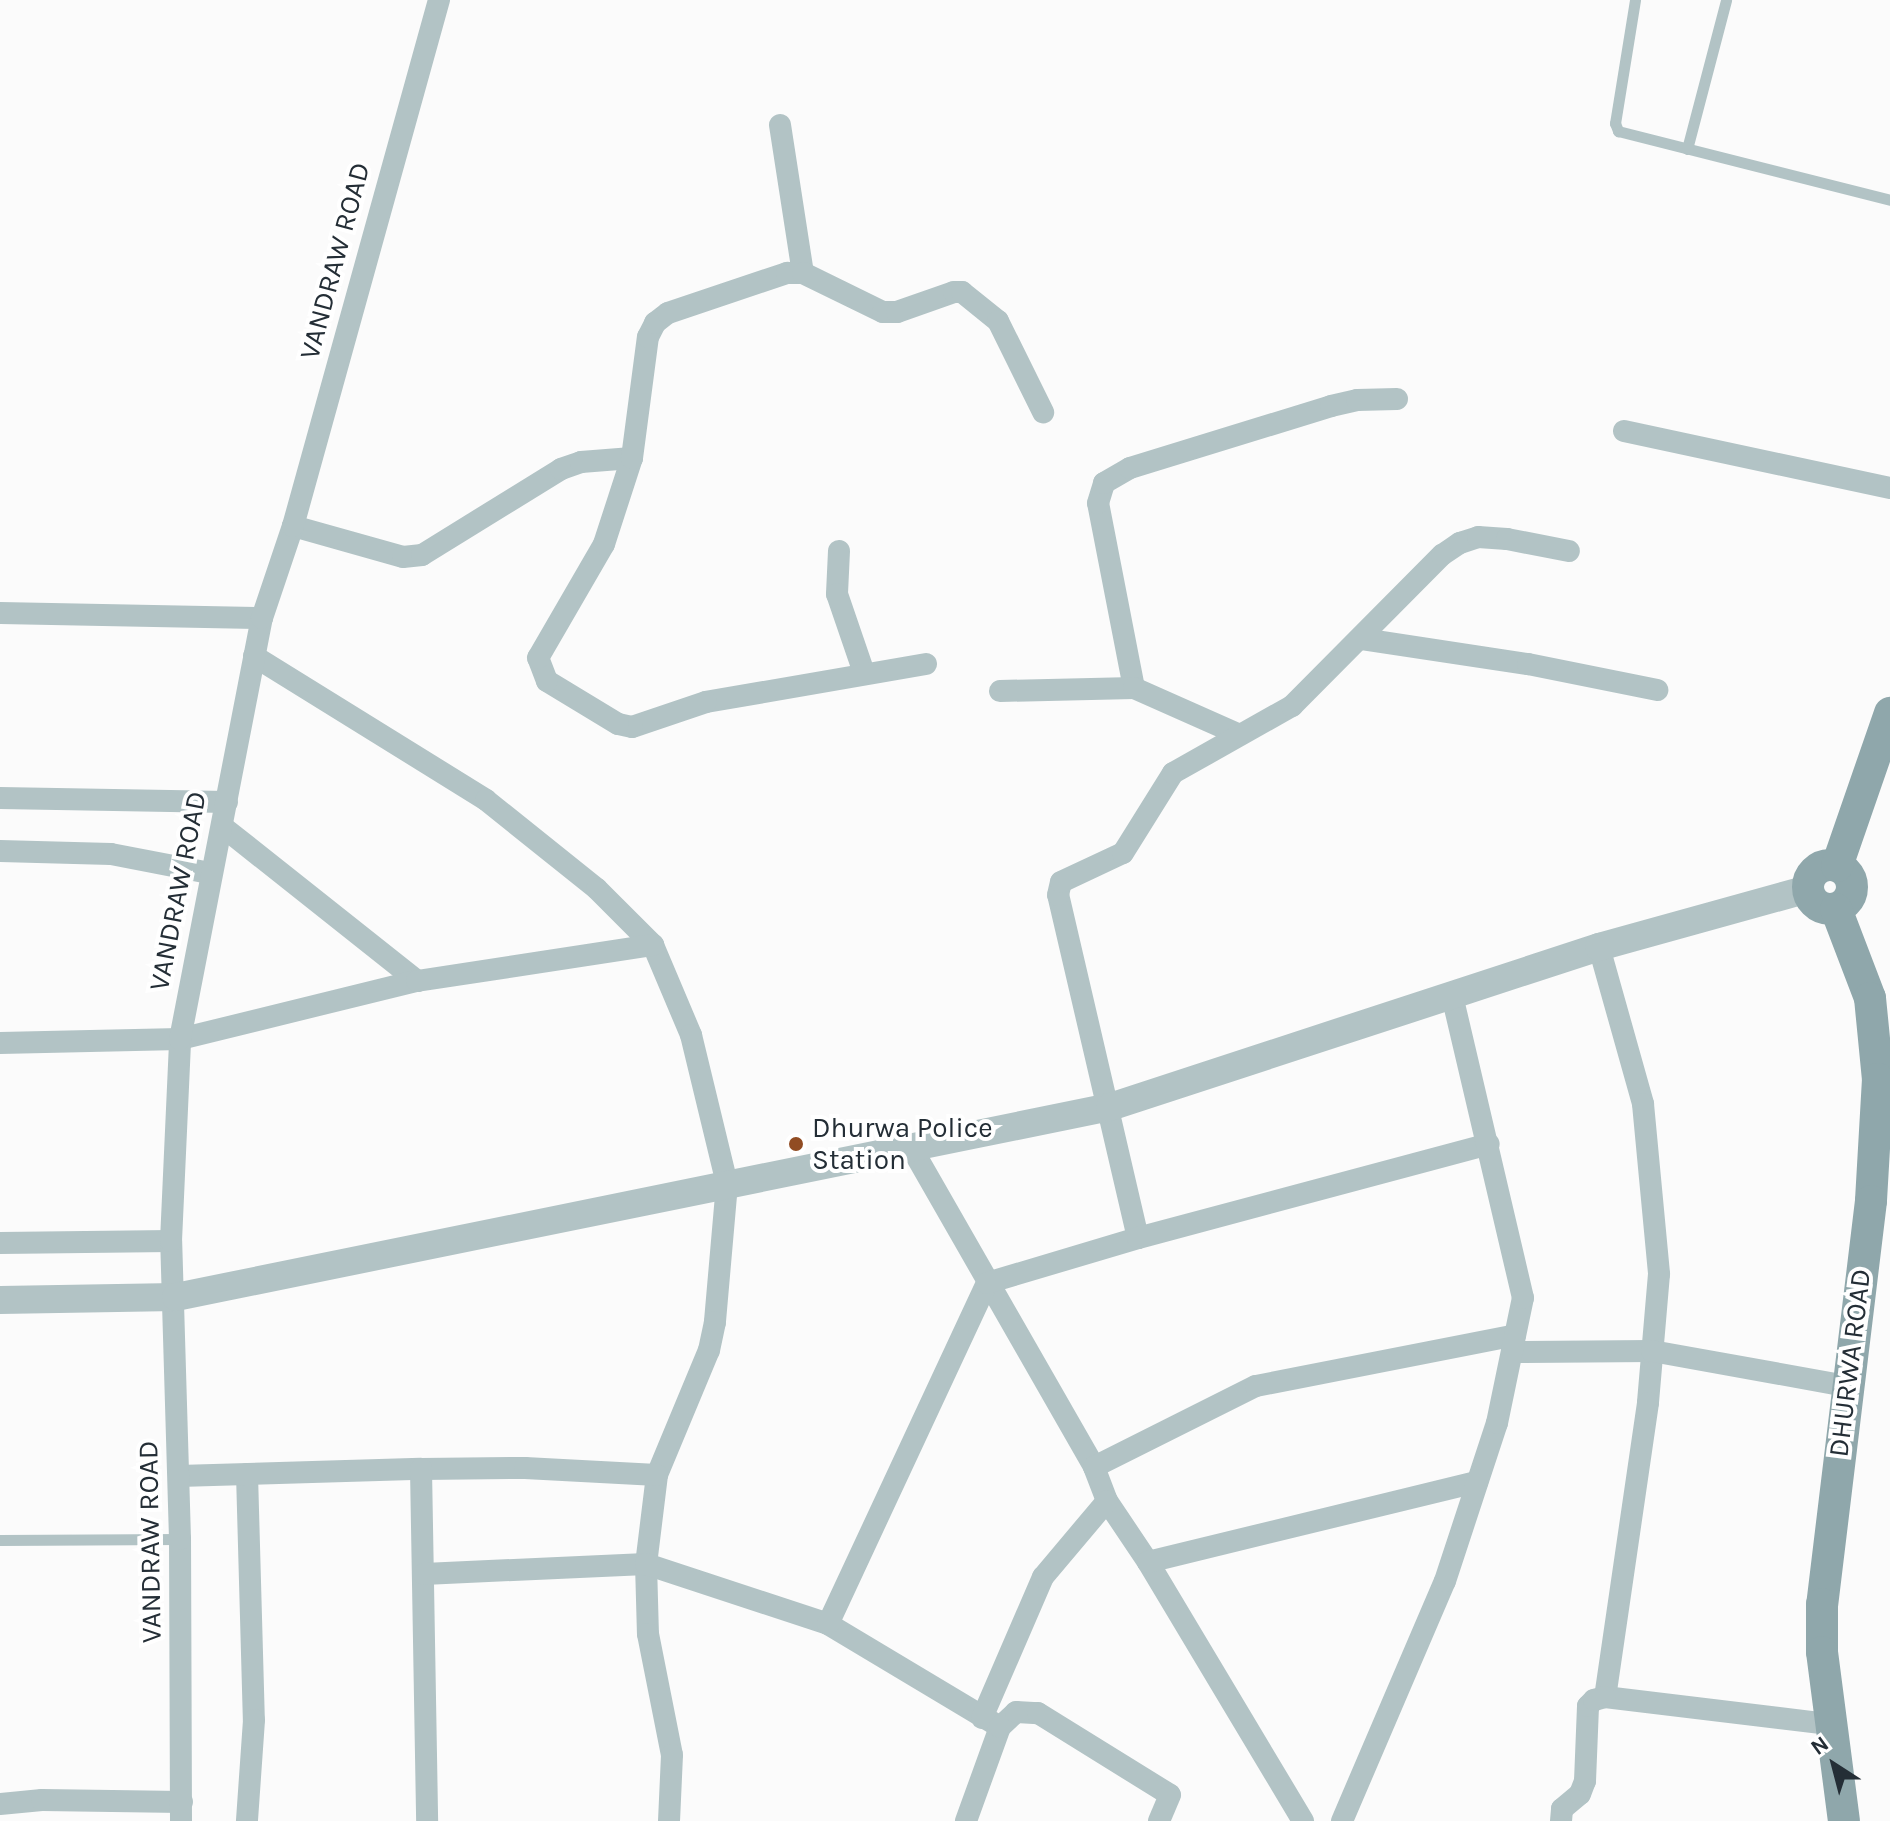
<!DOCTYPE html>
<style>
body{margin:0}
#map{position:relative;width:1890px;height:1821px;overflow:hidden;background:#fbfbfb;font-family:Karla,sans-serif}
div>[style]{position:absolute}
.service>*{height:11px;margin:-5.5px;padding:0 5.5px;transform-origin:5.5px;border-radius:5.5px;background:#b2c3c5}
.minor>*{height:22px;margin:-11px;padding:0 11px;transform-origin:11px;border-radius:11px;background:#b2c3c5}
.tertiary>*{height:28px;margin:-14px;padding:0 14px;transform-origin:14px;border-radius:14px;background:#b2c3c5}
.secondary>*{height:32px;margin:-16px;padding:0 16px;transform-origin:16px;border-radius:16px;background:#8fa7ab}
.secondary>.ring{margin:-16px;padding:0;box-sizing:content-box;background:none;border:32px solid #8fa7ab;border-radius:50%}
.dots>*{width:22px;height:22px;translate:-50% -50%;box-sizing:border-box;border:4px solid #fff;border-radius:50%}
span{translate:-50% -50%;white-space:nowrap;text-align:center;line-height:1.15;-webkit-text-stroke:8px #fff;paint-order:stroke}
.street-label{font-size:28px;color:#242e36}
.poi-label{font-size:28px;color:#242e36}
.left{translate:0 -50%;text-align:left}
.north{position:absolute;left:1794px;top:1725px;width:80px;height:80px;-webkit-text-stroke:6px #fff;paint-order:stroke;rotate:324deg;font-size:22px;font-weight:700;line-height:32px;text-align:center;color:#242e36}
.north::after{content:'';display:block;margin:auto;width:28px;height:36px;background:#242e36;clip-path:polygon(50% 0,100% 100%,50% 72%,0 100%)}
</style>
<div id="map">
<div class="service">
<div style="left:1635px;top:0;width:125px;rotate:99.2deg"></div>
<div style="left:1615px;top:123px;width:9px;rotate:69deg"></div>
<div style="left:1618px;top:131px;width:281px;rotate:14.2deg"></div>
<div style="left:1687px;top:149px;width:154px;rotate:-75.3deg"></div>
<div style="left:0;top:1540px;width:180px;rotate:-0.3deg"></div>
</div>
<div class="minor">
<div style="left:780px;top:125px;width:150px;rotate:81.2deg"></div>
<div style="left:1624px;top:431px;width:272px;rotate:12.1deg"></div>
<div style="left:293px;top:526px;width:114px;rotate:15.7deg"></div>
<div style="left:403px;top:557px;width:19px;rotate:-6deg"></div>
<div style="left:422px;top:555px;width:163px;rotate:-31.7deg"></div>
<div style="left:561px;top:469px;width:21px;rotate:-19deg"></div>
<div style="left:581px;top:462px;width:51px;rotate:-4.5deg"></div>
<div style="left:839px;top:551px;width:43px;rotate:92.7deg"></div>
<div style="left:837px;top:594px;width:83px;rotate:71.1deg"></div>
<div style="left:0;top:613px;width:262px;rotate:1.1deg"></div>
<div style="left:1362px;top:639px;width:168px;rotate:8.6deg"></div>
<div style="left:1528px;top:664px;width:132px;rotate:11.4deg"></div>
<div style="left:254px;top:656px;width:273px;rotate:31.8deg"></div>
<div style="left:486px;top:800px;width:142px;rotate:38.7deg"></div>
<div style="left:597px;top:889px;width:79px;rotate:45deg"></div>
<div style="left:653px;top:945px;width:98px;rotate:67.1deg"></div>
<div style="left:691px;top:1035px;width:153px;rotate:76.4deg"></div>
<div style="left:727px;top:1184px;width:139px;rotate:95deg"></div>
<div style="left:715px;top:1322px;width:29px;rotate:102deg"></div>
<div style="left:709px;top:1350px;width:135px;rotate:112.6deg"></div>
<div style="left:657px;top:1475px;width:90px;rotate:97deg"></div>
<div style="left:646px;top:1564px;width:70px;rotate:88.4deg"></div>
<div style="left:648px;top:1634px;width:123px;rotate:78.8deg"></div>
<div style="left:672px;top:1755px;width:66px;rotate:92.6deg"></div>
<div style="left:926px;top:664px;width:223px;rotate:170.2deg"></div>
<div style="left:706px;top:702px;width:78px;rotate:161.3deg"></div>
<div style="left:632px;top:727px;width:14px;rotate:-168deg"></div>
<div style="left:618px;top:724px;width:83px;rotate:-148.8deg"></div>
<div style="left:547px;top:681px;width:25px;rotate:-111deg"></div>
<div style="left:538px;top:658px;width:132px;rotate:-59.9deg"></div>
<div style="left:604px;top:544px;width:90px;rotate:-72deg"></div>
<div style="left:632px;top:458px;width:122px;rotate:-82.5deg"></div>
<div style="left:648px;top:337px;width:16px;rotate:-63deg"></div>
<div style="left:655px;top:323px;width:16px;rotate:-38deg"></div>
<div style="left:668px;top:313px;width:126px;rotate:-18.6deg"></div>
<div style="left:787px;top:273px;width:16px"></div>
<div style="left:803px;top:273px;width:89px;rotate:26deg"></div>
<div style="left:883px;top:312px;width:14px"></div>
<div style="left:897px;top:312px;width:60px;rotate:-19.3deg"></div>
<div style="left:954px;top:292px;width:8px"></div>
<div style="left:962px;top:292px;width:46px;rotate:38.9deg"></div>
<div style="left:998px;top:321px;width:102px;rotate:63.7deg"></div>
<div style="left:1134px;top:688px;width:188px;rotate:-101deg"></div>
<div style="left:1098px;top:503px;width:21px;rotate:-73deg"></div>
<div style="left:1104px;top:483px;width:30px;rotate:-30deg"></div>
<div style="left:1130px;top:468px;width:210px;rotate:-17.1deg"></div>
<div style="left:1331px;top:406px;width:27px;rotate:-13deg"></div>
<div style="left:1357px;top:400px;width:40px;rotate:-1.4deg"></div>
<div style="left:1000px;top:691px;width:134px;rotate:-1.3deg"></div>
<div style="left:1134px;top:688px;width:114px;rotate:23.9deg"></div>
<div style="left:0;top:798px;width:227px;rotate:1deg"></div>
<div style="left:223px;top:827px;width:248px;rotate:38.4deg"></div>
<div style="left:0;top:851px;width:111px;rotate:1.5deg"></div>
<div style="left:111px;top:854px;width:101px;rotate:10.9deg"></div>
<div style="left:1599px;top:947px;width:163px;rotate:74.3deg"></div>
<div style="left:1643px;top:1104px;width:171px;rotate:84.6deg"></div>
<div style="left:1659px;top:1274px;width:129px;rotate:94.9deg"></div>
<div style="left:1648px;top:1403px;width:297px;rotate:98.3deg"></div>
<div style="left:1605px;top:1697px;width:226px;rotate:6.9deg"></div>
<div style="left:0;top:1043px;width:180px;rotate:-1.3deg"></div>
<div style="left:180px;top:1039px;width:244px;rotate:-13.8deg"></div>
<div style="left:417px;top:981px;width:239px;rotate:-8.7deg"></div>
<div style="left:911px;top:1147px;width:369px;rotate:60.2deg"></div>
<div style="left:1094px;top:1467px;width:36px;rotate:69deg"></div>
<div style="left:1107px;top:1501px;width:73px;rotate:56.1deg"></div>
<div style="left:1148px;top:1562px;width:302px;rotate:59.1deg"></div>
<div style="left:1138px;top:1238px;width:352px;rotate:-103.1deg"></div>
<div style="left:1058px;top:895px;width:13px;rotate:-77deg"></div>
<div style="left:1061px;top:882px;width:68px;rotate:-25.1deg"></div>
<div style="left:1123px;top:853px;width:94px;rotate:-58deg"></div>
<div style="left:1173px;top:773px;width:137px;rotate:-29.4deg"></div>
<div style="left:1292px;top:706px;width:213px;rotate:-45.2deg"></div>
<div style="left:1442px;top:555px;width:22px;rotate:-34deg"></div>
<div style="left:1460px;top:543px;width:19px;rotate:-18deg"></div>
<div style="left:1478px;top:537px;width:29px;rotate:4deg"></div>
<div style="left:1507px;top:539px;width:63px;rotate:11deg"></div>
<div style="left:0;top:1243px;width:171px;rotate:-0.7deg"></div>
<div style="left:1512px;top:1352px;width:140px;rotate:-0.4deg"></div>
<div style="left:1652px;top:1351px;width:198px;rotate:10.2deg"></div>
<div style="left:1094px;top:1467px;width:181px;rotate:-26.6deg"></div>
<div style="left:1256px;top:1386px;width:264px;rotate:-11.1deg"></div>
<div style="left:421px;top:1469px;width:104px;rotate:-0.6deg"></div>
<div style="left:525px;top:1468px;width:132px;rotate:3deg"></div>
<div style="left:247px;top:1474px;width:246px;rotate:88.4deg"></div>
<div style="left:254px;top:1720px;width:101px;rotate:94deg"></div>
<div style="left:179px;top:1476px;width:242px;rotate:-1.7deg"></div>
<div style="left:421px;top:1469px;width:352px;rotate:89deg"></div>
<div style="left:1148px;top:1562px;width:339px;rotate:-13.7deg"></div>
<div style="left:424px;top:1574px;width:222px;rotate:-2.6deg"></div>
<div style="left:646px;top:1564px;width:192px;rotate:18.2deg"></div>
<div style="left:828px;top:1624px;width:200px;rotate:30.9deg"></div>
<div style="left:1000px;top:1727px;width:100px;rotate:109.9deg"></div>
<div style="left:828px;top:1624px;width:376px;rotate:-65deg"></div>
<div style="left:987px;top:1283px;width:158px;rotate:-16.6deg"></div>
<div style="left:1138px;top:1238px;width:363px;rotate:-15deg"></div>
<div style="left:982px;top:1718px;width:154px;rotate:-66.6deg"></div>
<div style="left:1043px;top:1577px;width:99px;rotate:-49.9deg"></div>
<div style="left:1000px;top:1727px;width:22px;rotate:-43deg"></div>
<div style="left:1016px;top:1712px;width:22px;rotate:3deg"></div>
<div style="left:1038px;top:1713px;width:155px;rotate:31.8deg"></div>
<div style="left:1170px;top:1795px;width:28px;rotate:113deg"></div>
<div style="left:0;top:1804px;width:42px;rotate:-5.4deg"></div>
<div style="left:42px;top:1800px;width:140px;rotate:0.8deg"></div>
<div style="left:181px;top:1821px;width:282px;rotate:-90.2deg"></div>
<div style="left:180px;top:1539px;width:298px;rotate:-91.7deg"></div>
<div style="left:171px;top:1241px;width:202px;rotate:-87.4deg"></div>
<div style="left:180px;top:1039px;width:429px;rotate:-79deg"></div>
<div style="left:262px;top:618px;width:97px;rotate:-71.4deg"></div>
<div style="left:293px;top:526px;width:546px;rotate:-74.49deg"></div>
<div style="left:1342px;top:1821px;width:261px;rotate:-66.8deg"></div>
<div style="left:1445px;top:1581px;width:166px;rotate:-71.8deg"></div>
<div style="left:1497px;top:1423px;width:128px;rotate:-78.3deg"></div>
<div style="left:1523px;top:1298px;width:311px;rotate:-103.2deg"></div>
<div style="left:1561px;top:1821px;width:12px;rotate:-85deg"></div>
<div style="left:1562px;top:1809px;width:23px;rotate:-40deg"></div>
<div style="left:1580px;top:1794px;width:14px;rotate:-69deg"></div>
<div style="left:1585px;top:1781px;width:75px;rotate:-87.7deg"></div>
<div style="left:1588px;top:1706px;width:8px;rotate:-45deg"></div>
<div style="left:1594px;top:1700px;width:11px;rotate:-15deg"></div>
</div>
<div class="tertiary">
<div style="left:0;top:1300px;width:176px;rotate:-1deg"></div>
<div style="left:176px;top:1297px;width:953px;rotate:-11.5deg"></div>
<div style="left:1110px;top:1107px;width:515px;rotate:-18.12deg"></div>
<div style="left:1599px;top:947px;width:217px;rotate:-15.5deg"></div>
</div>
<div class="secondary">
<div class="ring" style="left:1808px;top:865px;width:12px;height:12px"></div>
<div style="left:1837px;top:866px;width:162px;rotate:-70.9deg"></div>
<div style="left:1836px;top:909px;width:95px;rotate:69.1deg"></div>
<div style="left:1870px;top:998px;width:81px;rotate:84.4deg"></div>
<div style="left:1878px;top:1079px;width:122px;rotate:93.3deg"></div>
<div style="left:1871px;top:1201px;width:406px;rotate:96.9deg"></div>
<div style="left:1822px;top:1604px;width:48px;rotate:90deg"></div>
<div style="left:1822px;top:1652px;width:170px;rotate:82.6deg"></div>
</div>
<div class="dots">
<div style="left:796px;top:1144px;background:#914c23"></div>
</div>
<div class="street-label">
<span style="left:335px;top:261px;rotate:-75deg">VANDRAW ROAD</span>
<span style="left:178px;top:891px;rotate:-79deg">VANDRAW ROAD</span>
<span style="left:1850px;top:1363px;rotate:-83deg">DHURWA ROAD</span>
<span style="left:150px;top:1542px;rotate:-91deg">VANDRAW ROAD</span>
</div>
<div class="poi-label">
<span class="left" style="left:812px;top:1144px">Dhurwa Police<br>Station</span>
</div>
<div class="north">N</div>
</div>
